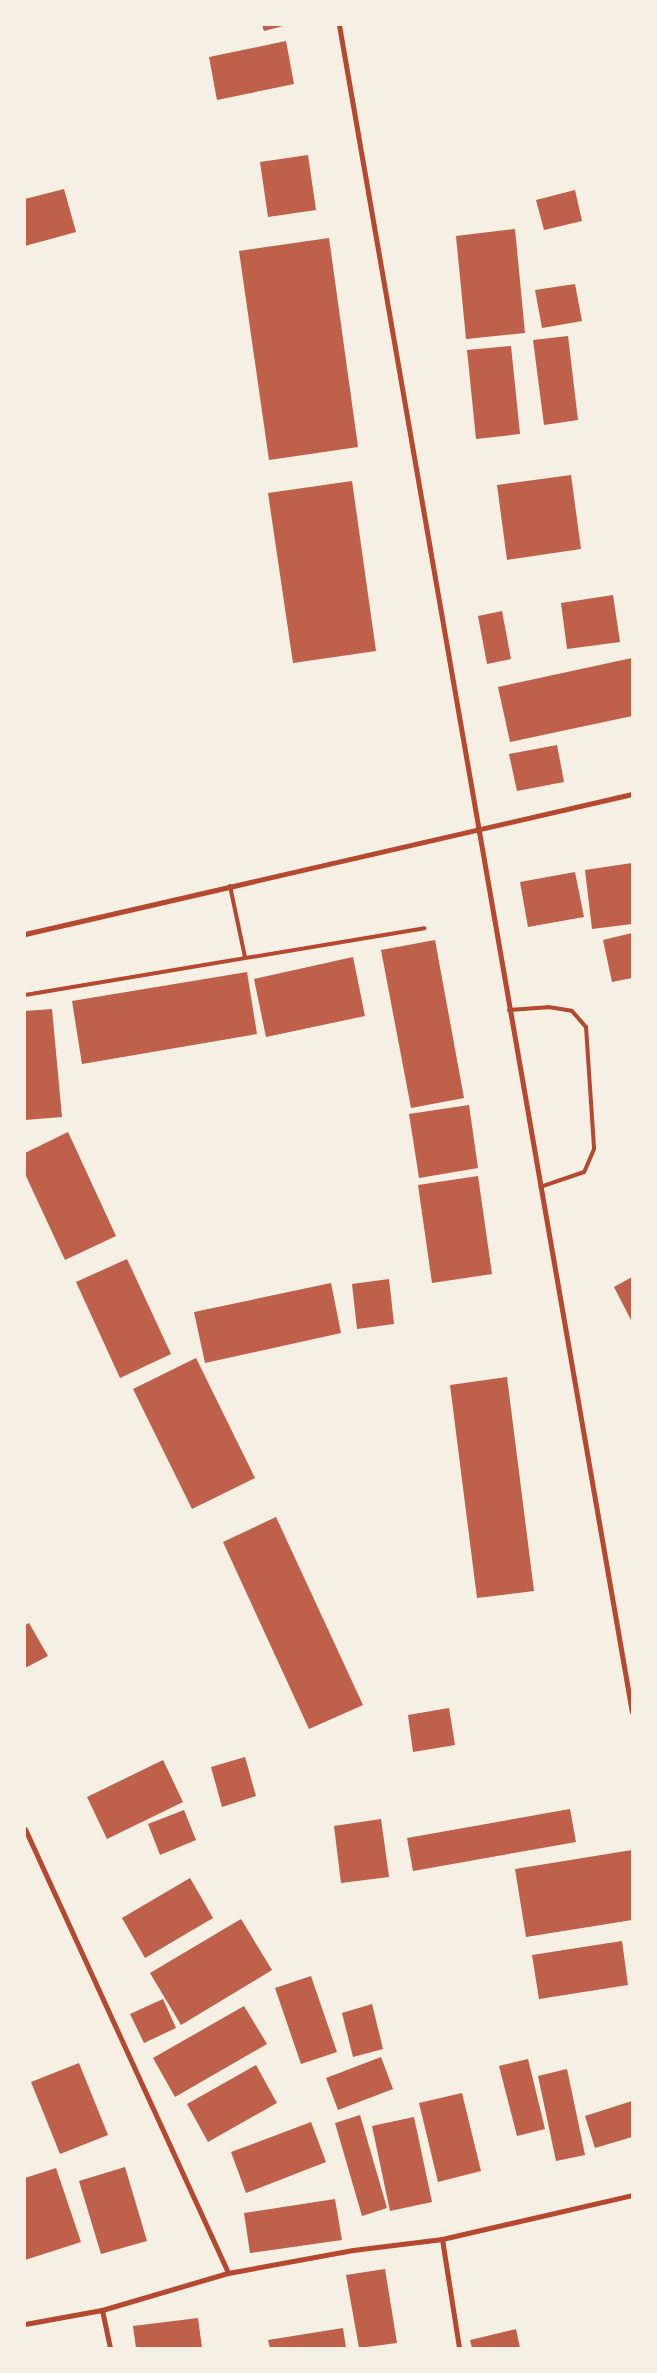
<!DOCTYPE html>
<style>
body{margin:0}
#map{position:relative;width:657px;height:2373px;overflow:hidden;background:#f6efe4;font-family:Jost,sans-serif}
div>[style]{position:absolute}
.building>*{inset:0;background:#bf614a}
.service>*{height:4px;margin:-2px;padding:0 2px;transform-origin:2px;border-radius:2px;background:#b5482f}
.minor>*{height:5px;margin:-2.5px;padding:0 2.5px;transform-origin:2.5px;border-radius:2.5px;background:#b5482f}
span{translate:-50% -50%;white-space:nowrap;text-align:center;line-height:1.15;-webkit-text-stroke:4px #f6efe4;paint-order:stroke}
.frame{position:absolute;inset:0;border:26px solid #f6efe4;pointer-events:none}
</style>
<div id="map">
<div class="building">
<div style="clip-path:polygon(262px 25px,283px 25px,283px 26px,264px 31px)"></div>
<div style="clip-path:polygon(286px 41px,294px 84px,217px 100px,209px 57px)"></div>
<div style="clip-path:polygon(308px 155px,316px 210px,268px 217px,260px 162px)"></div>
<div style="clip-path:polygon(64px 189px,76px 232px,25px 246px,25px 199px)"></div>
<div style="clip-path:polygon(575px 190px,582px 221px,544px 230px,536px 200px)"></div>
<div style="clip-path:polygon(515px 229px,525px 333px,466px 339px,456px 236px)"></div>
<div style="clip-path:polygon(329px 238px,358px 447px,269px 460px,239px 251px)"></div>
<div style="clip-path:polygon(575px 284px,582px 321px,542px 328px,535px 290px)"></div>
<div style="clip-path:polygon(568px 336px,578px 420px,544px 425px,533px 340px)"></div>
<div style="clip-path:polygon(511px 346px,520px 434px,476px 439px,467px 350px)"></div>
<div style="clip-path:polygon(571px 475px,581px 549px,507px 560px,497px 485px)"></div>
<div style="clip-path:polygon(352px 481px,376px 651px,293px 663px,268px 493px)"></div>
<div style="clip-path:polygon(613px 595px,620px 642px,567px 649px,561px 603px)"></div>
<div style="clip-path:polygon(502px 611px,511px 659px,487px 664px,478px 616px)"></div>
<div style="clip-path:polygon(632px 658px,632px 716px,510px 742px,498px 687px)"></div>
<div style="clip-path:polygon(557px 745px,564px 782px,517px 791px,509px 754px)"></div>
<div style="clip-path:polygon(632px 863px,632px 924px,592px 929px,585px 870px)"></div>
<div style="clip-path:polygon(575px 872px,584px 917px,528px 927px,520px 882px)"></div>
<div style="clip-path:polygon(632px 933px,632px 978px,612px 982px,603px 940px)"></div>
<div style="clip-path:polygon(435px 940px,464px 1098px,411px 1108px,381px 950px)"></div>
<div style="clip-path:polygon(353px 957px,365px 1016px,266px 1037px,254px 979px)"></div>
<div style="clip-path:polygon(247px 972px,257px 1034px,82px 1064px,72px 1001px)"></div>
<div style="clip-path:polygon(52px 1009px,62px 1117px,25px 1120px,25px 1011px)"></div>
<div style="clip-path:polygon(469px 1105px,478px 1168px,419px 1178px,409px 1114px)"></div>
<div style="clip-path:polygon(68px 1132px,116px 1236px,65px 1260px,25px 1174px,25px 1153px)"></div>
<div style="clip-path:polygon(478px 1176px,492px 1274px,432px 1283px,418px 1185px)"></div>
<div style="clip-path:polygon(127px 1259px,171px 1354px,120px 1378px,76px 1282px)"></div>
<div style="clip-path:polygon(632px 1277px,632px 1322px,614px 1287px)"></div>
<div style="clip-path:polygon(389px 1279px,394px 1324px,357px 1329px,352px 1284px)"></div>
<div style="clip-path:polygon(331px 1283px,341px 1333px,205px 1363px,194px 1312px)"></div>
<div style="clip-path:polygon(196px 1358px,255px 1478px,192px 1509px,133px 1389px)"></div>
<div style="clip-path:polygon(507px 1377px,534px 1591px,477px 1598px,450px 1385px)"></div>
<div style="clip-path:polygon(276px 1517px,363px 1705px,309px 1729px,223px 1542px)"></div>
<div style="clip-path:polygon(29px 1623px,48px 1656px,25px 1668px,25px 1625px)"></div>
<div style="clip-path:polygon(449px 1708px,455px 1745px,413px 1752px,408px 1715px)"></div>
<div style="clip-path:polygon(245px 1757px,256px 1796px,222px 1807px,211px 1767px)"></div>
<div style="clip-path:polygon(163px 1760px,183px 1802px,107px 1839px,87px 1797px)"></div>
<div style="clip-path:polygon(570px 1809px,576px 1842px,413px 1871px,407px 1838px)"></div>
<div style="clip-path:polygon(184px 1810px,196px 1840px,160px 1855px,148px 1824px)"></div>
<div style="clip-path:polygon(381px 1819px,389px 1877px,341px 1883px,334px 1826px)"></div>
<div style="clip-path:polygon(632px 1850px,632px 1920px,526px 1937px,515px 1869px)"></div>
<div style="clip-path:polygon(190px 1878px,213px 1918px,145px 1958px,122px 1918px)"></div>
<div style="clip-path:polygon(241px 1919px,272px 1970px,181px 2025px,150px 1973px)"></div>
<div style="clip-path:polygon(622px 1941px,628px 1985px,539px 1999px,532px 1955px)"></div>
<div style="clip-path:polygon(311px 1976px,337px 2052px,301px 2064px,275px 1988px)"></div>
<div style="clip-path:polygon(163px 1999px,176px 2028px,144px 2043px,130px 2014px)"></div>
<div style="clip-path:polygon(372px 2004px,383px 2049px,353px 2057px,342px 2013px)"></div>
<div style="clip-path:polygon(244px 2006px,267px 2044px,175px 2097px,153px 2058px)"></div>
<div style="clip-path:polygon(381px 2057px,393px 2089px,338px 2110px,326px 2078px)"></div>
<div style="clip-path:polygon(528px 2059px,545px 2129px,517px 2136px,499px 2066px)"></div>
<div style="clip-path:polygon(79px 2063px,108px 2135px,60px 2154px,31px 2082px)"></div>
<div style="clip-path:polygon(256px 2065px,277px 2103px,208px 2142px,187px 2104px)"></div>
<div style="clip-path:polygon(567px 2069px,585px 2155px,556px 2161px,538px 2076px)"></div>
<div style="clip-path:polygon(462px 2093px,481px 2171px,438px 2182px,419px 2103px)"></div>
<div style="clip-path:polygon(632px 2101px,632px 2137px,595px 2148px,585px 2116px)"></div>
<div style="clip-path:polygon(360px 2115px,387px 2208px,362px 2216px,335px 2123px)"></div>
<div style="clip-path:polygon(414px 2117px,432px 2202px,390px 2211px,372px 2126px)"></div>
<div style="clip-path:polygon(311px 2122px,326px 2162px,246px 2193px,231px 2152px)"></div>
<div style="clip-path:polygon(125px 2167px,147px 2241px,101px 2254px,79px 2181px)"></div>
<div style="clip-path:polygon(56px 2168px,81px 2242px,25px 2260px,25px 2178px)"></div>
<div style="clip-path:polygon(335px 2199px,342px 2240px,250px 2253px,244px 2213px)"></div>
<div style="clip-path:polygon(385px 2269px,397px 2343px,359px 2348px,346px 2275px)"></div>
<div style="clip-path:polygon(198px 2318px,202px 2348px,136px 2348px,133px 2326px)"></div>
<div style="clip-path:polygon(343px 2328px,346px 2348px,270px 2348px,268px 2340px)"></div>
<div style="clip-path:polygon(516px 2329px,520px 2348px,472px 2348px,470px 2340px)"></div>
</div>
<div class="service">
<div style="left:230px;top:886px;width:73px;rotate:78.1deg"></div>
<div style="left:25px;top:995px;width:405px;rotate:-9.5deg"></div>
<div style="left:509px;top:1010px;width:39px;rotate:-4deg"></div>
<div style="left:548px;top:1007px;width:24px;rotate:9deg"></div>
<div style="left:572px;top:1011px;width:21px;rotate:49deg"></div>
<div style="left:586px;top:1027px;width:122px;rotate:86.2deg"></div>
<div style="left:594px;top:1149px;width:25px;rotate:113deg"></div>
<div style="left:584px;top:1172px;width:46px;rotate:161.2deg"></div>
</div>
<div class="minor">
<div style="left:339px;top:25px;width:1712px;rotate:80.15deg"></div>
<div style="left:25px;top:934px;width:623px;rotate:-12.99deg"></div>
<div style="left:25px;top:1829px;width:488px;rotate:65.4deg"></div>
<div style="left:442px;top:2239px;width:110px;rotate:81.1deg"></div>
<div style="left:102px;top:2310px;width:39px;rotate:78deg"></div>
<div style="left:25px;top:2324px;width:78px;rotate:-10.3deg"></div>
<div style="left:102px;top:2310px;width:131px;rotate:-16.4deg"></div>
<div style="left:228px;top:2273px;width:127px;rotate:-10.4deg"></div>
<div style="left:353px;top:2250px;width:90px;rotate:-7deg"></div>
<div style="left:442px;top:2239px;width:195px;rotate:-13deg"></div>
</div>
<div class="frame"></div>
</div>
